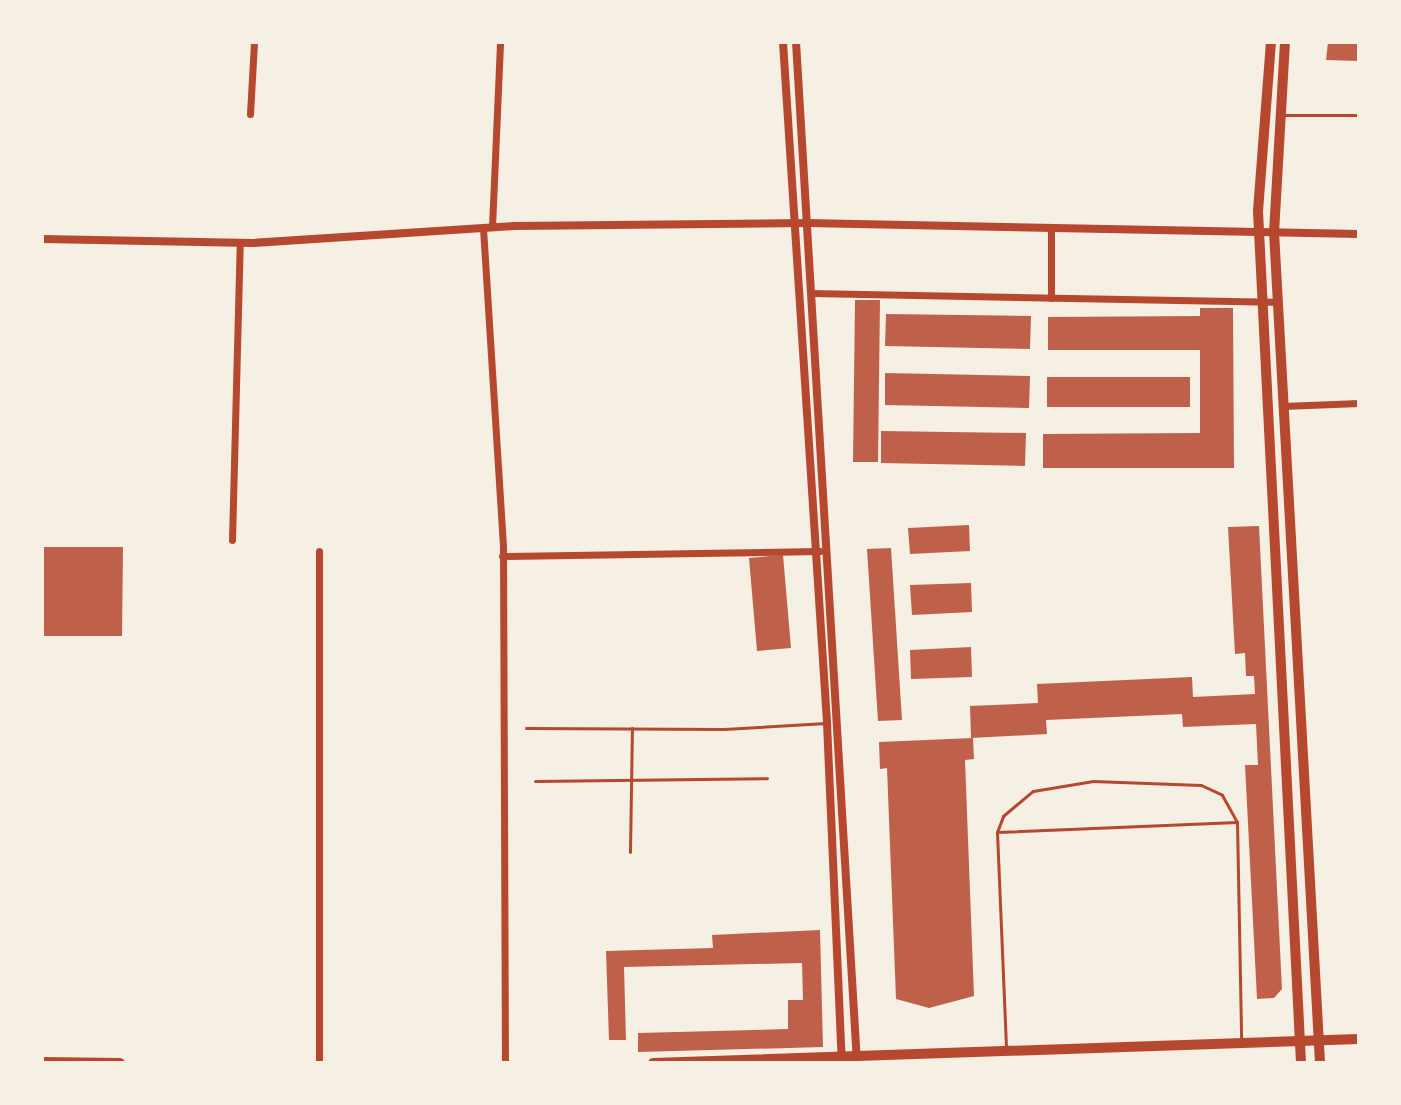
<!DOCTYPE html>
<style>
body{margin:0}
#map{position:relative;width:1401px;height:1105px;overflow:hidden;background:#f6efe4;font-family:Merriweather,serif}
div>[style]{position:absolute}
.building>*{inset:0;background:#bf614a}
.service>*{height:3px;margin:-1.5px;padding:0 1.5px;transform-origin:1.5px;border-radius:1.5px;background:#b5482f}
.minor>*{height:7px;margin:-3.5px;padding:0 3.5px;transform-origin:3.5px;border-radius:3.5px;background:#b5482f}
.tertiary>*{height:8px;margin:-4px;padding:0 4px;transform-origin:4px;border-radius:4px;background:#b5482f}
.secondary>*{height:10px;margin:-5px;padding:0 5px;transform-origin:5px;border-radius:5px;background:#b5482f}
span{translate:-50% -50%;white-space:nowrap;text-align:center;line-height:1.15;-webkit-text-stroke:8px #f6efe4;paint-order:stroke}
.frame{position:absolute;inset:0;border:44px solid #f6efe4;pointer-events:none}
</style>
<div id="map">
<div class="building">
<div style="clip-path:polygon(1328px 42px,1359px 42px,1359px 61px,1326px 60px)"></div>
<div style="clip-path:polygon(855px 300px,880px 300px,878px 462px,853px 462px)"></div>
<div style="clip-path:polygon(1200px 308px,1233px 308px,1234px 468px,1043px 468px,1043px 434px,1200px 433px,1200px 350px,1048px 350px,1048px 317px,1200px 316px)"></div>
<div style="clip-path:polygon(886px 314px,1031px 316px,1030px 349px,885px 346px)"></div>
<div style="clip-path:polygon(885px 373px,1030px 376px,1029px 408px,885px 405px)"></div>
<div style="clip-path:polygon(1047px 377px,1190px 377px,1190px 407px,1047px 407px)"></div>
<div style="clip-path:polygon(881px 431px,1026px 433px,1025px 466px,881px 463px)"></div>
<div style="clip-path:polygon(969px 525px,970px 551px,910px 554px,908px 528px)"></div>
<div style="clip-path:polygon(1259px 526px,1282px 989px,1274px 998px,1257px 999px,1245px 765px,1258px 765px,1256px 724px,1183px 727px,1182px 714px,1046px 720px,1047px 734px,971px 738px,970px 706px,1038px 703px,1037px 684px,1192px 677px,1193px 697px,1255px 694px,1254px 676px,1246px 676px,1245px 653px,1235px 654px,1228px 527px)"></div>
<div style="clip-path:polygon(42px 547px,123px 547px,122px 636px,42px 636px)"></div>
<div style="clip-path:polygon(891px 548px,902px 720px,878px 721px,867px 549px)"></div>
<div style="clip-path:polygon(783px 555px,791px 648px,757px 651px,749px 558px)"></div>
<div style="clip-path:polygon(971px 583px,972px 612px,912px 615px,910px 585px)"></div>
<div style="clip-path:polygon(971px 647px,972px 677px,911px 679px,910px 650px)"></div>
<div style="clip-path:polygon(973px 738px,974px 759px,965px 760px,974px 996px,929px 1008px,896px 999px,887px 768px,880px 769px,879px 742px)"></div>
<div style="clip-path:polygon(820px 930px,823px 1047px,638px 1052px,638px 1033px,788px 1029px,788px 1000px,803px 1000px,802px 963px,624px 967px,626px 1040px,609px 1040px,606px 951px,713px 948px,712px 935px)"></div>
</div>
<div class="service">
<div style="left:1284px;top:115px;width:75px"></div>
<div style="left:526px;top:728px;width:198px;rotate:0.3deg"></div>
<div style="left:724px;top:729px;width:102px;rotate:-3.4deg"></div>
<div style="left:535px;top:781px;width:232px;rotate:-0.7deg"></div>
<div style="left:997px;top:832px;width:17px;rotate:-69deg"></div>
<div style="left:1003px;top:816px;width:39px;rotate:-40deg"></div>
<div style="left:1033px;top:791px;width:61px;rotate:-9.5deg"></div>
<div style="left:1093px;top:781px;width:108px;rotate:2.1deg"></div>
<div style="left:1201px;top:785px;width:23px;rotate:25deg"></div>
<div style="left:1222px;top:795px;width:31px;rotate:61deg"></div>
<div style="left:630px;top:852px;width:124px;rotate:-89.1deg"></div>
<div style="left:1006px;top:1047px;width:215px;rotate:-92.4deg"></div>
<div style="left:997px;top:832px;width:240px;rotate:-2.4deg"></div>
<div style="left:1237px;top:822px;width:217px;rotate:88.9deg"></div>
</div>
<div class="minor">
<div style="left:250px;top:114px;width:72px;rotate:-86.8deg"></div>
<div style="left:492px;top:227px;width:185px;rotate:-87.5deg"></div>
<div style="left:483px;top:228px;width:320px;rotate:86.4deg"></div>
<div style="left:503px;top:547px;width:516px;rotate:89.78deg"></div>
<div style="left:1051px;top:228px;width:70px;rotate:90deg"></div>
<div style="left:811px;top:293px;width:466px;rotate:1.1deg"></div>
<div style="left:1283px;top:406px;width:76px;rotate:-2.3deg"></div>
<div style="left:232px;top:540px;width:298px;rotate:-88.5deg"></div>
<div style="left:319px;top:551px;width:512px;rotate:90deg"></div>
<div style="left:502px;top:556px;width:318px;rotate:-0.9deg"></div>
</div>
<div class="tertiary">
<div style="left:783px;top:42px;width:682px;rotate:86.3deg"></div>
<div style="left:827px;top:723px;width:340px;rotate:87.5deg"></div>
<div style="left:796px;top:42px;width:1023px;rotate:86.58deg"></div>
<div style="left:42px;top:239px;width:210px;rotate:1.1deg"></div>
<div style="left:252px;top:243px;width:263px;rotate:-3.7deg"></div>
<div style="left:514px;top:226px;width:293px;rotate:-0.6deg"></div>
<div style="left:807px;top:223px;width:552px;rotate:1.14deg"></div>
</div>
<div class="secondary">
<div style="left:1271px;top:42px;width:169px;rotate:94.4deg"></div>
<div style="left:1258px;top:211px;width:853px;rotate:87.11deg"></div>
<div style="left:1285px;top:42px;width:190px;rotate:93.3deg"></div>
<div style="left:1274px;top:232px;width:832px;rotate:86.83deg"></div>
<div style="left:42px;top:1062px;width:78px;rotate:0.7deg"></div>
<div style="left:653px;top:1063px;width:706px;rotate:-1.95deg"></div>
</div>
<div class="frame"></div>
</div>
